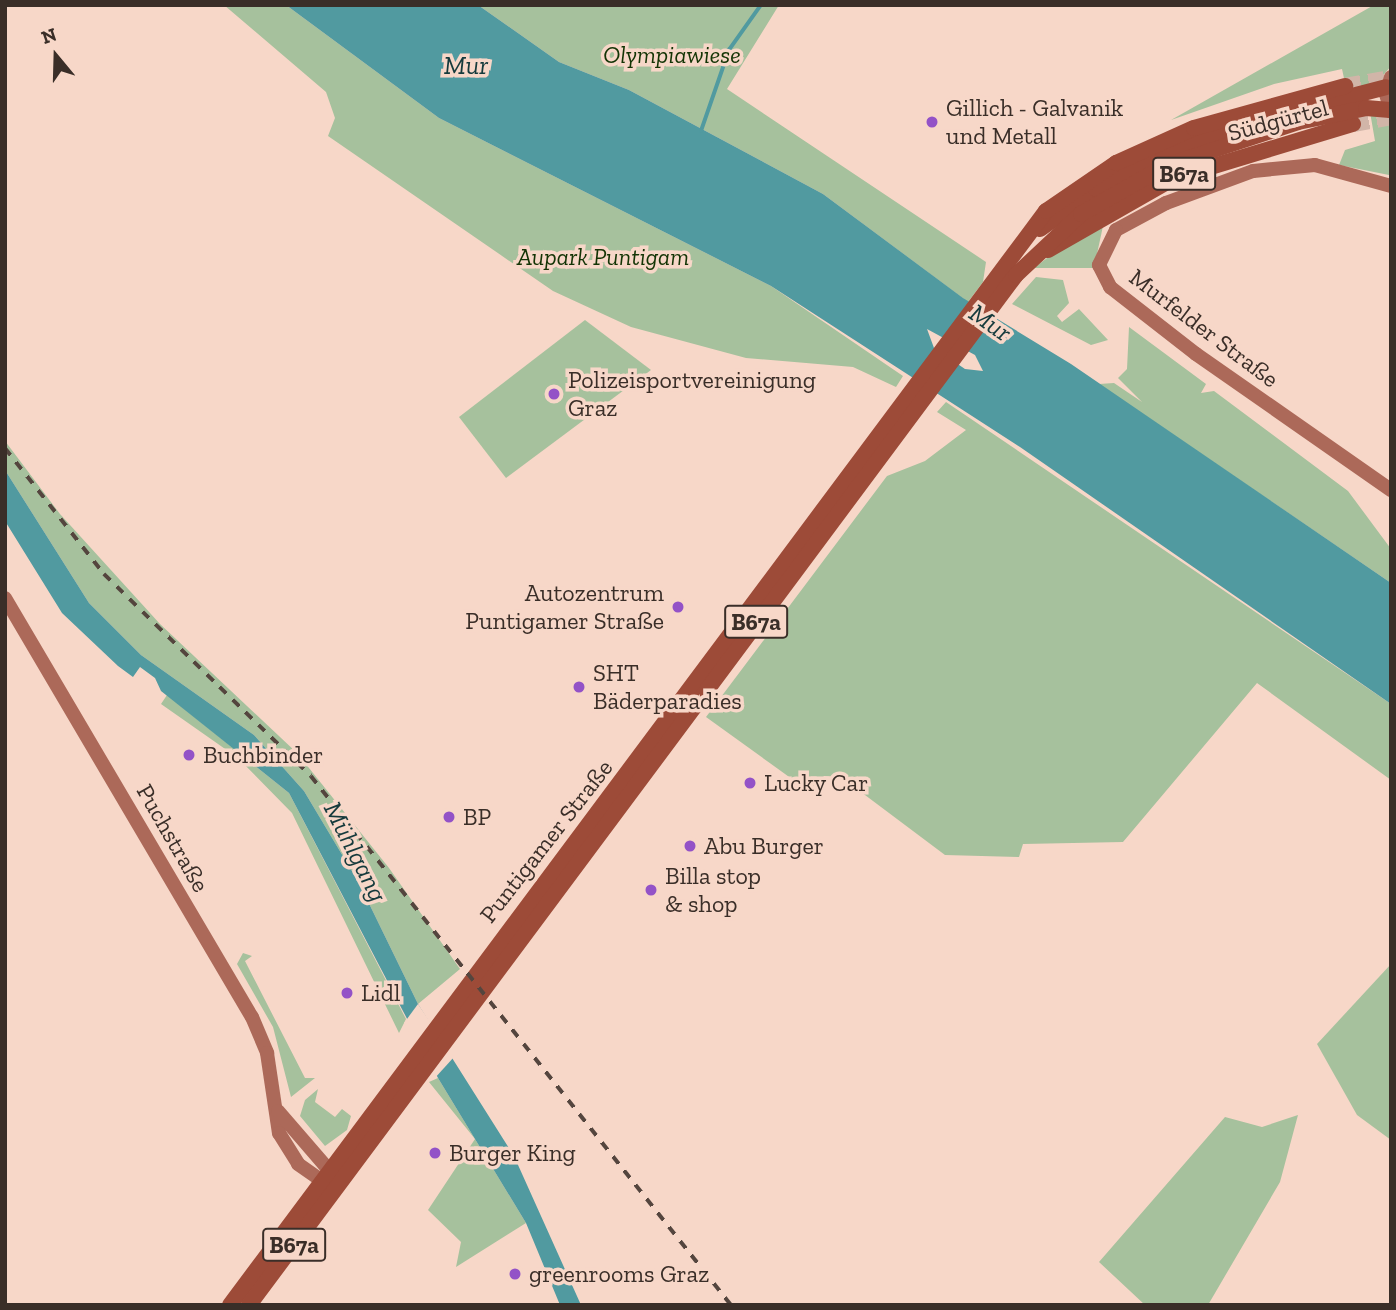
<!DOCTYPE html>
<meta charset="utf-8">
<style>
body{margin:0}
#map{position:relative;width:1396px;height:1310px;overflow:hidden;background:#f7d7c8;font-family:"Zilla Slab",serif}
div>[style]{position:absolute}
.green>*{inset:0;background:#a6c19d}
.water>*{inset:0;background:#519aa0}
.pier>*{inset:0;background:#f7d7c8}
.stream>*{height:3.5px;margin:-1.75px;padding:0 1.75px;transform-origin:1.75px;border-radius:1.75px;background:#519aa0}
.primary-tunnel>*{height:16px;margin-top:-8px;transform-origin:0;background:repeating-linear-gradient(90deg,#d1b5a8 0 16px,transparent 0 24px)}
.secondary>*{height:14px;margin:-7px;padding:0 7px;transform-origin:7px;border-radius:7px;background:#ac6959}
.primary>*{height:16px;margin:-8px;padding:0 8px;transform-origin:8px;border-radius:8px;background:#9d4b38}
.rail>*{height:3.5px;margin-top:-1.75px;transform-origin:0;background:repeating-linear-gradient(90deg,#54453e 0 9px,transparent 0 18px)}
.dots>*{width:19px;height:19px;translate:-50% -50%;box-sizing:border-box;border:4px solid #f7d7c8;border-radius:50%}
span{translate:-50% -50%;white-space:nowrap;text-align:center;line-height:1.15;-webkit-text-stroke:7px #f7d7c8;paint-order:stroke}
.shield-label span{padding:2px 5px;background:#f7d7c8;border:2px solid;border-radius:5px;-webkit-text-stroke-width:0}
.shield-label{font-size:23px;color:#3a2e28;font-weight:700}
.park-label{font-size:24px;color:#133405;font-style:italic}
.poi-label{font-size:24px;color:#3a2e28}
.left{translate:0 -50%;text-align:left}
.right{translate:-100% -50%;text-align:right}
.street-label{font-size:24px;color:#3a2e28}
.water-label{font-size:26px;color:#153a3c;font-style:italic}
.frame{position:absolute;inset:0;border:7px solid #3a2e28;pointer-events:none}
.north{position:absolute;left:21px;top:21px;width:70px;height:70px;-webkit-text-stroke:5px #f7d7c8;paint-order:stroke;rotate:341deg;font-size:19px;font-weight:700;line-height:28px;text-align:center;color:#3a2e28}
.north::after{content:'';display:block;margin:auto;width:24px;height:32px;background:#3a2e28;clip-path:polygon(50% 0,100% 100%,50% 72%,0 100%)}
</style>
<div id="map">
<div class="green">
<div style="clip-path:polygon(224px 5px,286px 5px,439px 118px,771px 286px,903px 376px,896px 387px,853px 367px,746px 358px,631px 327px,553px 291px,328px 136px,335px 118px,326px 92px)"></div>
<div style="clip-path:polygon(478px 5px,779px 5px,727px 89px,986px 262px,983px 282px,968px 302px,823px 194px,629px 90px,559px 62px)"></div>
<div style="clip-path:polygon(1374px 5px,1391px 5px,1391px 66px,1376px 84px,1347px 92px,1342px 69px,1274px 84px,1171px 120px)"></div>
<div style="clip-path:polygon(1370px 112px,1391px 120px,1389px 175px,1339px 165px,1345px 150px,1375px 141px)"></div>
<div style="clip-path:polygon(1103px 226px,1094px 268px,1034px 268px,1051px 255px)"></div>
<div style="clip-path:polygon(1036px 277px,1063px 280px,1069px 303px,1057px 316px,1062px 322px,1079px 309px,1108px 340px,1091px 345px,1012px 304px)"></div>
<div style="clip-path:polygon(585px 320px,651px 370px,506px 478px,459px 417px)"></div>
<div style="clip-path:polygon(1129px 327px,1206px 384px,1201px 393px,1214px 391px,1348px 491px,1391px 549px,1391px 583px,1099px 384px,1114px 383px,1142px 402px,1118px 378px,1127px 369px)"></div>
<div style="clip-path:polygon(946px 402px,1391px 704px,1391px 780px,1257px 683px,1123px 842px,1023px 844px,1019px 857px,945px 855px,841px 777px,824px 776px,810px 792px,706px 717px,887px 476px,925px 461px,966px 430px,937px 412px)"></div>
<div style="clip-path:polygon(5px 441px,60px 514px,160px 624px,297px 753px,389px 868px,460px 969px,418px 1004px,359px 883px,304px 791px,254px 735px,141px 655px,89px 603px,5px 470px)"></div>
<div style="clip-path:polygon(167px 695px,289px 793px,406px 1019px,399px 1033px,292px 813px,238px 758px,161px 704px)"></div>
<div style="clip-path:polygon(243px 953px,252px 956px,245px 961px,305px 1078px,315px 1078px,291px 1097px,273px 1027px,237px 964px)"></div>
<div style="clip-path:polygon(1391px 964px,1391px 1140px,1357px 1115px,1317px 1044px)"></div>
<div style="clip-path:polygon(438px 1078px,526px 1223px,456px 1267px,461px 1242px,428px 1210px,475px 1139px,429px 1082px)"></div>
<div style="clip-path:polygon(318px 1089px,315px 1102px,335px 1117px,342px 1109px,351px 1116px,347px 1130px,325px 1146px,300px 1116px,305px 1100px)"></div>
<div style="clip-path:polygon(1298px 1115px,1280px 1182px,1208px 1305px,1145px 1305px,1099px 1262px,1225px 1117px,1262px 1127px)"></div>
</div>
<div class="water">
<div style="clip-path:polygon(evenodd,286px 5px,478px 5px,559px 62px,629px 90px,823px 194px,963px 298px,1071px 364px,1391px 583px,1391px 704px,1020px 447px,771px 286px,439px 118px,286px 5px,927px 329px,975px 355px,983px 371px,965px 369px,934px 348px,927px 329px)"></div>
<div style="clip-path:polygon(5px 470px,89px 603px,141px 655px,254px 735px,304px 791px,359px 883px,418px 1004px,514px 1156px,581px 1305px,560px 1305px,526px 1223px,438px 1078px,289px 793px,161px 691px,155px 678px,140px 667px,133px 677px,118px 666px,62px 613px,5px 521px)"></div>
</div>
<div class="pier">
<div style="clip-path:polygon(418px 1004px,454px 1057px,434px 1079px,404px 1023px)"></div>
</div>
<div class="stream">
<div style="left:701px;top:131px;width:86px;rotate:-70.9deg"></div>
<div style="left:729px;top:50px;width:55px;rotate:-54.6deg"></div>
</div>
<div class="primary-tunnel">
<div style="left:1345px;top:86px;width:47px;rotate:-9.9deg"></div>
<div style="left:1353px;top:124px;width:39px;rotate:-10deg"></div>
</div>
<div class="secondary">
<div style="left:1391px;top:77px;width:18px;rotate:106deg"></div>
<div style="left:1386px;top:94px;width:18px;rotate:74deg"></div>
<div style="left:1391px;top:186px;width:79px;rotate:-164.6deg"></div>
<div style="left:1315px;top:165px;width:62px;rotate:174.5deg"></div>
<div style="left:1253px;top:171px;width:93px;rotate:159.8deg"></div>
<div style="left:1166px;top:203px;width:57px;rotate:151.6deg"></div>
<div style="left:1116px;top:230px;width:39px;rotate:116deg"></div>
<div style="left:1099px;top:265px;width:25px;rotate:63deg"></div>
<div style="left:1110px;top:287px;width:109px;rotate:37.9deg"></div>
<div style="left:1196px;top:354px;width:238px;rotate:34.9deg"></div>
<div style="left:5px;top:598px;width:486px;rotate:59.5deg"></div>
<div style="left:252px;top:1017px;width:39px;rotate:67deg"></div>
<div style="left:267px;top:1053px;width:81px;rotate:81.5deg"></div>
<div style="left:279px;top:1133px;width:36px;rotate:58deg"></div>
<div style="left:298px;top:1164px;width:39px;rotate:35deg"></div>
<div style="left:278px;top:1111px;width:87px;rotate:49.2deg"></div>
</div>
<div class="primary">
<div style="left:1040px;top:229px;width:69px;rotate:-35.5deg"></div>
<div style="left:1096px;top:189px;width:70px;rotate:-28deg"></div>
<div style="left:1158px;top:156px;width:100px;rotate:-19.9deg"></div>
<div style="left:1252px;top:122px;width:138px;rotate:-14.6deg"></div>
<div style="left:1048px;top:250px;width:145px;rotate:-29.7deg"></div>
<div style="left:1174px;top:178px;width:187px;rotate:-16.8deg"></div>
<div style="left:230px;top:1305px;width:1365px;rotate:-53.28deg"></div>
<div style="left:1046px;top:211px;width:85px;rotate:-34.4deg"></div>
<div style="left:1116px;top:163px;width:85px;rotate:-24.2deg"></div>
<div style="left:1194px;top:128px;width:157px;rotate:-15.5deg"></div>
<div style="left:249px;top:1305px;width:1284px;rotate:-53.33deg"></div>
<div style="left:1016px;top:275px;width:89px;rotate:-43.2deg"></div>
<div style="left:1081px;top:214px;width:97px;rotate:-29.7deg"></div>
<div style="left:1165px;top:166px;width:140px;rotate:-18.3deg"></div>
<div style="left:1298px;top:122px;width:69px;rotate:-11.6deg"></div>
<div style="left:1366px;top:108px;width:24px;rotate:5deg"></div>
</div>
<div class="rail">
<div style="left:5px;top:448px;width:160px;rotate:51.8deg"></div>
<div style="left:104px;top:574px;width:289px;rotate:44.3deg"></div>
<div style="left:311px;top:776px;width:675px;rotate:51.55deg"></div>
</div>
<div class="dots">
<div style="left:932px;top:122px;background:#9352c7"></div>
<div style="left:554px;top:394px;background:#9352c7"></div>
<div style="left:678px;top:607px;background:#9352c7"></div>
<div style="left:579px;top:687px;background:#9352c7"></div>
<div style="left:189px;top:755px;background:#9352c7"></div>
<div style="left:750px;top:783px;background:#9352c7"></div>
<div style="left:449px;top:817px;background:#9352c7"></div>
<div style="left:690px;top:846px;background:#9352c7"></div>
<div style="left:651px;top:890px;background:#9352c7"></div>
<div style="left:347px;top:993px;background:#9352c7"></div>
<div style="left:435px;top:1153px;background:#9352c7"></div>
<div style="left:515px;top:1274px;background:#9352c7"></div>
</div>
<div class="shield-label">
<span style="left:1184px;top:174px">B67a</span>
<span style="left:756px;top:622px">B67a</span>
<span style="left:294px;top:1245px">B67a</span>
</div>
<div class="park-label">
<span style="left:672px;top:55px">Olympiawiese</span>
<span style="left:603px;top:257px">Aupark Puntigam</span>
</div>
<div class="poi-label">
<span class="left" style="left:946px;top:122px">Gillich - Galvanik<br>und Metall</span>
<span class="left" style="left:568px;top:394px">Polizeisportvereinigung<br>Graz</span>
<span class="right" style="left:664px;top:607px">Autozentrum<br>Puntigamer Straße</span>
<span class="left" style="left:593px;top:687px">SHT<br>Bäderparadies</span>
<span class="left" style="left:203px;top:755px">Buchbinder</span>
<span class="left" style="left:764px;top:783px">Lucky Car</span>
<span class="left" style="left:463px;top:817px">BP</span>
<span class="left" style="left:704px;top:846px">Abu Burger</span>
<span class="left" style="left:665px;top:890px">Billa stop<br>&amp; shop</span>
<span class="left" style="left:361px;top:993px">Lidl</span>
<span class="left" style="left:449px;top:1153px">Burger King</span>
<span class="left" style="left:529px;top:1274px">greenrooms Graz</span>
</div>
<div class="street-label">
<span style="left:1278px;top:120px;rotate:-15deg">Südgürtel</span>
<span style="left:1204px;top:328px;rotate:37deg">Murfelder Straße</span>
<span style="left:173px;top:838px;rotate:60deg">Puchstraße</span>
<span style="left:546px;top:841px;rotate:-52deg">Puntigamer Straße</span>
</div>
<div class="water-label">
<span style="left:466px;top:66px">Mur</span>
<span style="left:990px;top:323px;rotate:35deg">Mur</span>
<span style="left:355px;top:852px;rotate:63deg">Mühlgang</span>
</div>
<div class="frame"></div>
<div class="north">N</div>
</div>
